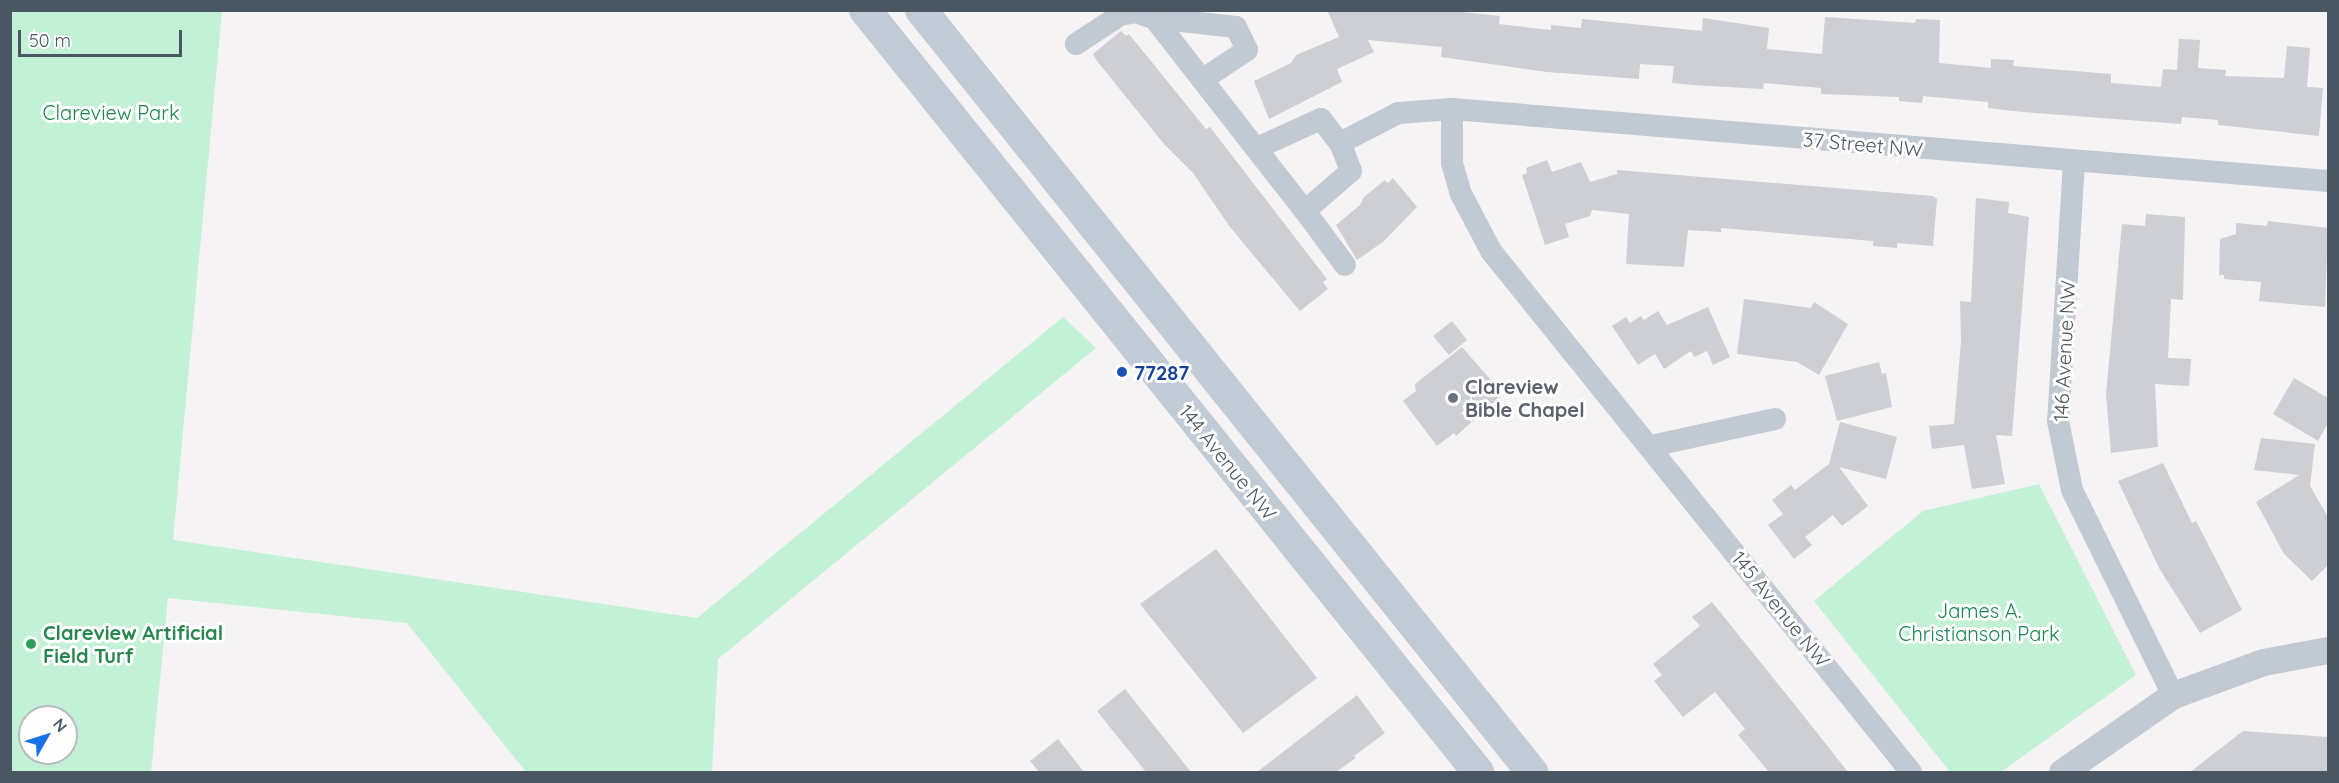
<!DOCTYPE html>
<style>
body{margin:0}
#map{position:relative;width:2339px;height:783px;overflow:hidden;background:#f5f3f3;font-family:Quicksand,sans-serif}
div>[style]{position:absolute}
.green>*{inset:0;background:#c3f1d5}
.building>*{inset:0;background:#cdcfd5}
.minor>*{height:22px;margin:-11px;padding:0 11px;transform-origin:11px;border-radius:11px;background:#c1cad2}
.tertiary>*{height:27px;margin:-13.5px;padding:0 13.5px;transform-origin:13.5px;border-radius:13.5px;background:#c1cad2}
.secondary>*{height:32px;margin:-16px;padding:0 16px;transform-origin:16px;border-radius:16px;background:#c1cbd6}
.dots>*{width:16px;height:16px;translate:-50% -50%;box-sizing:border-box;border:3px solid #fff;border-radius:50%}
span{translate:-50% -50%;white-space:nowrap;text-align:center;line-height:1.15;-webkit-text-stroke:6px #fff;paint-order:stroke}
.park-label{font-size:20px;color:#17864f}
.street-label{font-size:20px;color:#4a5661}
.transit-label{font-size:20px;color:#164399;font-weight:700}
.left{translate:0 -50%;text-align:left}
.worship-label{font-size:20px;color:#5b616d;font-weight:700}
.leisure-label{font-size:20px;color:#27864d;font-weight:700}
.frame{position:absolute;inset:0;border:12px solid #4a5661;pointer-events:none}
.north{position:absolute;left:18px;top:705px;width:60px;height:60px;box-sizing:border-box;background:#fff;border:2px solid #b7bbc0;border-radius:50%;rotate:51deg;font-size:16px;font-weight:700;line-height:24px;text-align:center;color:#4a5661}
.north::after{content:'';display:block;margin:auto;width:21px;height:27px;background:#1a73e8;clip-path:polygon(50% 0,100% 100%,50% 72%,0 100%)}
.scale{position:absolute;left:18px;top:30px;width:164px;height:27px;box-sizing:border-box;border:3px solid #4a5661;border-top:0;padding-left:8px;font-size:18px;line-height:21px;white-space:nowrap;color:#4a5661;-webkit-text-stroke:4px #fff;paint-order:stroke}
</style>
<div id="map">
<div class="green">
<div style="clip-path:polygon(evenodd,10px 11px,222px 11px,173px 540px,697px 618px,1063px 317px,1096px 348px,718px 659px,712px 772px,526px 772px,407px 623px,168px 598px,151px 772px,11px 772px,10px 11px,30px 717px,66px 717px,66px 753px,30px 753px,30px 717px)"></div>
<div style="clip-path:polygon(2039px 484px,2136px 675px,2001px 772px,1950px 772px,1814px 601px,1923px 511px)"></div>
</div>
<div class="building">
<div style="clip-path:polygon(1327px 10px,1444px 10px,1500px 16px,1499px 24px,1551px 30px,1551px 25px,1581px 28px,1582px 19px,1702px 31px,1703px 18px,1769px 28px,1767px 49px,1822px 54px,1825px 17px,1915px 23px,1916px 19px,1940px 20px,1939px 63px,1991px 68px,1991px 59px,2014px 60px,2013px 66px,2111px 74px,2111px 83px,2161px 87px,2163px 69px,2177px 70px,2179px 39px,2200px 40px,2198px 68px,2226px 70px,2225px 76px,2284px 78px,2287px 46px,2310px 48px,2307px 87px,2323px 88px,2319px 136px,2218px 125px,2218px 120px,2182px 117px,2181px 124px,2023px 112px,1988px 108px,1988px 102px,1923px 96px,1922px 103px,1899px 101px,1899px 97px,1821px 94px,1821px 88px,1764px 83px,1763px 89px,1692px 85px,1672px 83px,1674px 66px,1640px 64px,1639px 79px,1547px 72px,1441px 57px,1442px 47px,1368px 40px,1374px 52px,1337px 69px,1342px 82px,1269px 119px,1254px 81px,1291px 63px,1296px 55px,1339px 37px)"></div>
<div style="clip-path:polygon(1121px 31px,1126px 36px,1129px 34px,1206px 129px,1210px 127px,1327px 279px,1323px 282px,1328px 289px,1300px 311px,1230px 227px,1193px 173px,1164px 144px,1097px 61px,1093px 54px)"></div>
<div style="clip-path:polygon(1547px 160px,1552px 172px,1581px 162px,1590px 182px,1617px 174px,1617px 170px,1933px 196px,1937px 199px,1933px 246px,1897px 243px,1897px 248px,1873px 246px,1873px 241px,1721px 228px,1721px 232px,1688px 230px,1684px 267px,1626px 264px,1629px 214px,1592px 210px,1590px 216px,1565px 224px,1569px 237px,1545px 245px,1522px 175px,1527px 173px,1526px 168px)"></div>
<div style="clip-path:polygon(1393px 178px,1417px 207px,1383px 242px,1357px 260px,1336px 225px,1360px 205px,1364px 197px,1385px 180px,1388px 183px)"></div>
<div style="clip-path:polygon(1976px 198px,2009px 202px,2008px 213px,2029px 217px,2012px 436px,1996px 435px,2005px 484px,1972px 489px,1964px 445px,1932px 449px,1929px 426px,1954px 424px,1961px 341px,1960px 301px,1971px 302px)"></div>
<div style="clip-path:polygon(2146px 214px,2185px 217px,2183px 300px,2171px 299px,2168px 358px,2191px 359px,2189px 386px,2155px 384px,2158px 447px,2111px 453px,2106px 394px,2122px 224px,2145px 226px)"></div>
<div style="clip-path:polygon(2268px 221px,2328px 228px,2325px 307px,2259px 301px,2261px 282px,2224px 279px,2224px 275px,2219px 275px,2220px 239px,2236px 234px,2236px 223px,2267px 226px)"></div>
<div style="clip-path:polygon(1744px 299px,1811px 308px,1814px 302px,1848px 324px,1819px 375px,1797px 362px,1737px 354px)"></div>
<div style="clip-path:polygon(1708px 307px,1730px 357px,1713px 365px,1707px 351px,1694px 357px,1691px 351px,1664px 369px,1655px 354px,1638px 365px,1612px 326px,1626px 317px,1630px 323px,1641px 316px,1644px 320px,1658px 311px,1667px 325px)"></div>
<div style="clip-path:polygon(1452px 321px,1467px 340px,1449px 355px,1433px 336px)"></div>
<div style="clip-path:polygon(1462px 347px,1503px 394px,1456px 436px,1454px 433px,1437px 446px,1403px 401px,1416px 391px,1415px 384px)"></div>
<div style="clip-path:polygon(1879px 362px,1882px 374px,1886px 373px,1892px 407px,1837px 421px,1825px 376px)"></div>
<div style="clip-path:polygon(2294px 378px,2328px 398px,2328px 423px,2318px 441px,2273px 414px)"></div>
<div style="clip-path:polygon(1840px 422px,1897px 437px,1886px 479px,1839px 467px,1868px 506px,1842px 526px,1833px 515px,1805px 537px,1812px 545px,1794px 559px,1768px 525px,1783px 514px,1772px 500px,1791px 485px,1795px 490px,1829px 464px)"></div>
<div style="clip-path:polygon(2261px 438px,2315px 444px,2310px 486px,2328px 517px,2328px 565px,2312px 581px,2284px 554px,2256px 502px,2299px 475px,2254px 470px)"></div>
<div style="clip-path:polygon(2163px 463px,2192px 523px,2196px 521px,2242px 610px,2200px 633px,2159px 568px,2118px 481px)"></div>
<div style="clip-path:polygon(1216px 549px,1317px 678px,1243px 733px,1140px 604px)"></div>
<div style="clip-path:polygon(1712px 602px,1799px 710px,1848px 772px,1769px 772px,1738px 735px,1745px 729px,1715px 692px,1683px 717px,1654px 681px,1662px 675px,1653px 664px,1700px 626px,1692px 617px)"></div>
<div style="clip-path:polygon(1125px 689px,1191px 772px,1146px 772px,1097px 711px)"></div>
<div style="clip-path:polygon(1357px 695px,1385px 733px,1354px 756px,1356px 758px,1336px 772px,1257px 772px)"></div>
<div style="clip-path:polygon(2243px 731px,2328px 737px,2328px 772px,2190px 772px)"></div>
<div style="clip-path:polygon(1058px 739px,1084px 772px,1039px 772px,1030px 761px)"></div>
</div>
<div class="minor">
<div style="left:1154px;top:18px;width:82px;rotate:6.3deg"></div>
<div style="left:1236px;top:27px;width:25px;rotate:64deg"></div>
<div style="left:1247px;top:50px;width:54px;rotate:146.3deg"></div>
<div style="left:1076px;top:44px;width:53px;rotate:-33.4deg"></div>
<div style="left:1120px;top:15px;width:15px;rotate:-11deg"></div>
<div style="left:1135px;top:12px;width:20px;rotate:18deg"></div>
<div style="left:1154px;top:18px;width:245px;rotate:52deg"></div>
<div style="left:1305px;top:211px;width:61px;rotate:-41deg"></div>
<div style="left:1351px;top:171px;width:30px;rotate:-111deg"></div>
<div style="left:1340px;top:143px;width:65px;rotate:-27.3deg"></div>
<div style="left:1398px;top:113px;width:54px;rotate:-4.2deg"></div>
<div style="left:1452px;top:109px;width:879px;rotate:4.7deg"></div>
<div style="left:1452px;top:109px;width:54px;rotate:90deg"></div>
<div style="left:1452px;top:163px;width:32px;rotate:74deg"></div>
<div style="left:1461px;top:194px;width:64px;rotate:62.2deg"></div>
<div style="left:1491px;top:251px;width:669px;rotate:51.13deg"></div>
<div style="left:1257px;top:148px;width:70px;rotate:-24.4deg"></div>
<div style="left:1321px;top:119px;width:31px;rotate:52deg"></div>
<div style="left:2074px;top:162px;width:259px;rotate:93.5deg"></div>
<div style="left:2058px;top:421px;width:70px;rotate:78.5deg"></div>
<div style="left:2072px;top:490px;width:229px;rotate:63.8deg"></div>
<div style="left:1305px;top:211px;width:67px;rotate:53.5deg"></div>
<div style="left:1651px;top:446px;width:127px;rotate:-12.3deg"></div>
</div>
<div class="tertiary">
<div style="left:2062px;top:772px;width:135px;rotate:-34.7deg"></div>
<div style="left:2173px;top:695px;width:96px;rotate:-20.1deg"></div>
<div style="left:2263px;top:662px;width:66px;rotate:-10.5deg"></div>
</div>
<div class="secondary">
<div style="left:865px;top:10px;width:978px;rotate:51.18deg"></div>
<div style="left:921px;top:10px;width:977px;rotate:51.28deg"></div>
</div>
<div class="dots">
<div style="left:1122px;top:372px;background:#1a4fb4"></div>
<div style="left:1453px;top:398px;background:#6b7280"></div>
<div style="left:31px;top:644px;background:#2e9e5b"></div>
</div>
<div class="park-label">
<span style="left:111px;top:112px">Clareview Park</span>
<span style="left:1979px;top:622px">James A.<br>Christianson Park</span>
</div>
<div class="street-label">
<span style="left:1863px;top:144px;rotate:5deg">37 Street NW</span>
<span style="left:2064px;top:351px;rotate:-87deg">146 Avenue NW</span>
<span style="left:1228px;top:462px;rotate:51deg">144 Avenue NW</span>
<span style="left:1781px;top:609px;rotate:51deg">145 Avenue NW</span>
</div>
<div class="transit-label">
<span class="left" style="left:1134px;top:372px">77287</span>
</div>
<div class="worship-label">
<span class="left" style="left:1465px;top:398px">Clareview<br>Bible Chapel</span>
</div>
<div class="leisure-label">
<span class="left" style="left:43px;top:644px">Clareview Artificial<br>Field Turf</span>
</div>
<div class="frame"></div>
<div class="north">N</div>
<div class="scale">50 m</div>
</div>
